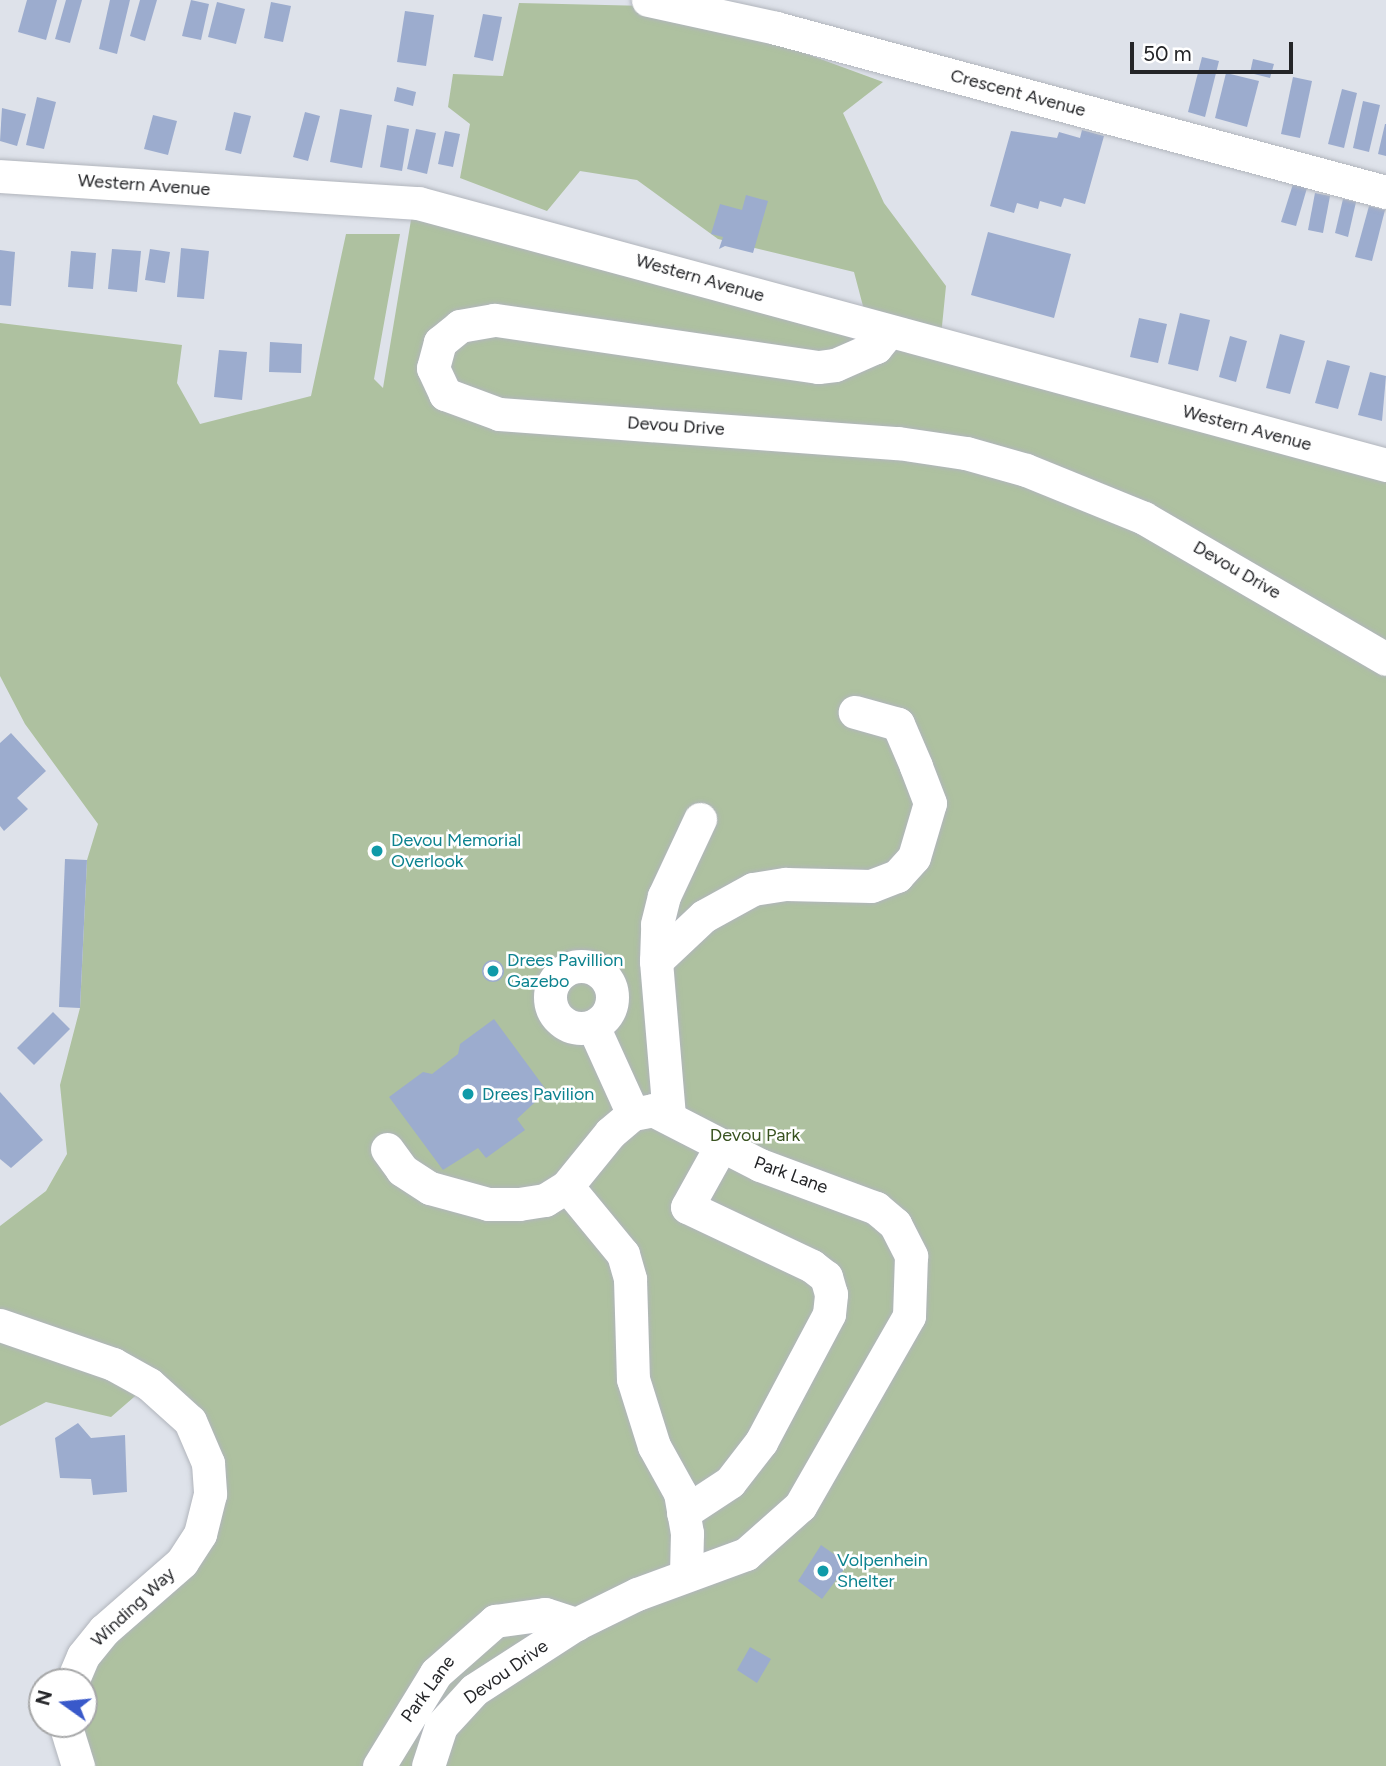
<!DOCTYPE html>
<style>
body{margin:0}
#map{position:relative;width:1386px;height:1766px;overflow:hidden;background:#dee2ea;font-family:Figtree,sans-serif}
div>[style]{position:absolute}
.green>*{inset:0;background:#aec1a0}
.building>*{inset:0;background:#9cacce}
.round{border-radius:50%}
.roads{filter:drop-shadow(0 0 2px #b1b5bc) drop-shadow(0 0 2px #b1b5bc)}
.minor>*{height:33px;margin:-16.5px;padding:0 16.5px;transform-origin:16.5px;border-radius:16.5px;background:#fff}
.minor>.ring{margin:-16.5px;padding:0;box-sizing:content-box;background:none;border:33px solid #fff;border-radius:50%}
.dots>*{width:19px;height:19px;translate:-50% -50%;box-sizing:border-box;border:4px solid #fff;border-radius:50%}
span{translate:-50% -50%;white-space:nowrap;text-align:center;line-height:1.15;-webkit-text-stroke:5px #fff;paint-order:stroke}
.street-label{font-size:18px;color:#242528}
.culture-label{font-size:18px;color:#0d838f}
.left{translate:0 -50%;text-align:left}
.park-label{font-size:18px;color:#395320}
.north{position:absolute;left:28px;top:1668px;width:70px;height:70px;box-sizing:border-box;background:#fff;border:2px solid #a7a8a9;border-radius:50%;rotate:285deg;font-size:19px;font-weight:700;line-height:28px;text-align:center;color:#242528}
.north::after{content:'';display:block;margin:auto;width:24px;height:32px;background:#3959ca;clip-path:polygon(50% 0,100% 100%,50% 72%,0 100%)}
.scale{position:absolute;left:1130px;top:42px;width:163px;height:32px;box-sizing:border-box;border:4px solid #242528;border-top:0;padding-left:9px;font-size:21px;line-height:24px;white-space:nowrap;color:#242528;-webkit-text-stroke:5px #fff;paint-order:stroke}
</style>
<div id="map">
<div class="green">
<div style="clip-path:polygon(519px 3px,648px 6px,744px 31px,883px 82px,843px 113px,884px 203px,946px 286px,940px 346px,1386px 465px,1386px 1766px,78px 1766px,65px 1724px,84px 1724px,84px 1682px,72px 1682px,182px 1562px,208px 1463px,149px 1384px,111px 1417px,46px 1402px,0 1426px,0 1226px,46px 1191px,67px 1154px,60px 1085px,80px 1008px,87px 860px,98px 824px,25px 724px,0 676px,0 323px,182px 345px,177px 383px,200px 424px,311px 396px,346px 234px,400px 234px,374px 379px,383px 388px,414px 202px,868px 325px,854px 272px,718px 239px,637px 180px,580px 171px,547px 211px,460px 178px,470px 124px,448px 107px,453px 74px,503px 76px)"></div>
</div>
<div class="building">
<div style="clip-path:polygon(27px 0,57px 0,46px 40px,18px 32px)"></div>
<div style="clip-path:polygon(66px 0,82px 0,70px 43px,55px 39px)"></div>
<div style="clip-path:polygon(110px 0,130px 0,117px 54px,99px 49px)"></div>
<div style="clip-path:polygon(140px 0,157px 0,145px 41px,130px 36px)"></div>
<div style="clip-path:polygon(191px 0,209px 4px,201px 40px,182px 36px)"></div>
<div style="clip-path:polygon(217px 2px,245px 9px,236px 44px,208px 37px)"></div>
<div style="clip-path:polygon(271px 2px,291px 6px,283px 42px,264px 38px)"></div>
<div style="clip-path:polygon(405px 11px,434px 15px,426px 66px,397px 62px)"></div>
<div style="clip-path:polygon(483px 14px,502px 17px,493px 61px,474px 57px)"></div>
<div style="clip-path:polygon(1202px 57px,1219px 61px,1205px 117px,1188px 112px)"></div>
<div style="clip-path:polygon(1253px 59px,1274px 64px,1270px 78px,1250px 73px)"></div>
<div style="clip-path:polygon(1226px 73px,1259px 81px,1247px 127px,1215px 118px)"></div>
<div style="clip-path:polygon(1293px 77px,1312px 81px,1300px 138px,1281px 134px)"></div>
<div style="clip-path:polygon(397px 87px,416px 92px,413px 106px,394px 101px)"></div>
<div style="clip-path:polygon(1342px 89px,1357px 93px,1344px 148px,1328px 144px)"></div>
<div style="clip-path:polygon(37px 97px,56px 102px,44px 149px,26px 145px)"></div>
<div style="clip-path:polygon(1363px 101px,1380px 105px,1369px 152px,1353px 148px)"></div>
<div style="clip-path:polygon(2px 108px,26px 114px,17px 146px,0 141px)"></div>
<div style="clip-path:polygon(340px 109px,372px 115px,362px 168px,330px 162px)"></div>
<div style="clip-path:polygon(234px 112px,251px 116px,241px 154px,225px 150px)"></div>
<div style="clip-path:polygon(305px 112px,320px 116px,308px 161px,293px 157px)"></div>
<div style="clip-path:polygon(153px 115px,177px 121px,168px 155px,144px 149px)"></div>
<div style="clip-path:polygon(1385px 124px,1386px 124px,1386px 156px,1378px 154px)"></div>
<div style="clip-path:polygon(387px 125px,409px 129px,402px 171px,380px 167px)"></div>
<div style="clip-path:polygon(416px 129px,436px 133px,427px 174px,407px 169px)"></div>
<div style="clip-path:polygon(1082px 130px,1104px 136px,1085px 204px,1064px 198px,1061px 207px,1040px 201px,1038px 209px,1017px 203px,1014px 213px,990px 206px,1011px 131px,1057px 138px,1059px 132px,1080px 138px)"></div>
<div style="clip-path:polygon(445px 131px,460px 134px,453px 167px,438px 164px)"></div>
<div style="clip-path:polygon(1293px 184px,1307px 188px,1296px 226px,1281px 222px)"></div>
<div style="clip-path:polygon(1315px 193px,1330px 196px,1323px 233px,1308px 230px)"></div>
<div style="clip-path:polygon(746px 195px,768px 201px,753px 253px,725px 246px,719px 249px,723px 237px,711px 234px,720px 204px,742px 210px)"></div>
<div style="clip-path:polygon(1343px 199px,1356px 202px,1348px 237px,1335px 233px)"></div>
<div style="clip-path:polygon(1369px 206px,1385px 210px,1372px 261px,1355px 257px)"></div>
<div style="clip-path:polygon(988px 232px,1071px 254px,1054px 318px,971px 295px)"></div>
<div style="clip-path:polygon(181px 248px,209px 251px,204px 299px,177px 297px)"></div>
<div style="clip-path:polygon(112px 249px,141px 251px,137px 292px,108px 289px)"></div>
<div style="clip-path:polygon(150px 249px,170px 252px,165px 283px,145px 280px)"></div>
<div style="clip-path:polygon(0 250px,15px 252px,11px 306px,0 305px)"></div>
<div style="clip-path:polygon(71px 251px,96px 253px,93px 289px,68px 287px)"></div>
<div style="clip-path:polygon(1180px 313px,1210px 320px,1198px 371px,1168px 364px)"></div>
<div style="clip-path:polygon(1139px 318px,1167px 324px,1158px 363px,1130px 357px)"></div>
<div style="clip-path:polygon(1280px 334px,1305px 341px,1290px 394px,1266px 388px)"></div>
<div style="clip-path:polygon(1230px 336px,1247px 341px,1236px 382px,1219px 377px)"></div>
<div style="clip-path:polygon(270px 342px,302px 344px,301px 373px,269px 372px)"></div>
<div style="clip-path:polygon(219px 350px,247px 352px,242px 400px,214px 397px)"></div>
<div style="clip-path:polygon(1327px 360px,1350px 366px,1338px 409px,1315px 403px)"></div>
<div style="clip-path:polygon(1370px 372px,1386px 376px,1382px 421px,1358px 415px)"></div>
<div style="clip-path:polygon(11px 733px,46px 771px,17px 798px,28px 809px,4px 831px,0 826px,0 743px)"></div>
<div style="clip-path:polygon(65px 859px,87px 860px,80px 1008px,59px 1007px)"></div>
<div class="round" style="left:482px;top:960px;width:22px;height:22px"></div>
<div style="clip-path:polygon(53px 1012px,70px 1029px,34px 1065px,17px 1048px)"></div>
<div style="clip-path:polygon(494px 1019px,547px 1091px,517px 1119px,525px 1130px,486px 1158px,478px 1148px,443px 1170px,389px 1097px,423px 1072px,432px 1074px,458px 1054px,460px 1044px)"></div>
<div style="clip-path:polygon(0 1092px,43px 1140px,11px 1168px,0 1159px)"></div>
<div style="clip-path:polygon(78px 1423px,91px 1438px,125px 1435px,127px 1492px,93px 1495px,91px 1479px,60px 1478px,55px 1438px)"></div>
<div style="clip-path:polygon(821px 1545px,848px 1564px,822px 1599px,798px 1581px)"></div>
<div style="clip-path:polygon(750px 1647px,771px 1659px,757px 1683px,737px 1670px)"></div>
</div>
<div class="roads">
<div class="minor">
<div style="left:648px;top:0;width:131px;rotate:12.3deg"></div>
<div style="left:776px;top:28px;width:632px;rotate:15.05deg"></div>
<div style="left:0;top:176px;width:419px;rotate:3.7deg"></div>
<div style="left:418px;top:203px;width:1003px;rotate:15.14deg"></div>
<div style="left:889px;top:331px;width:21px;rotate:129deg"></div>
<div style="left:876px;top:347px;width:45px;rotate:156.3deg"></div>
<div style="left:835px;top:365px;width:17px;rotate:173deg"></div>
<div style="left:818px;top:367px;width:327px;rotate:-171.7deg"></div>
<div style="left:494px;top:320px;width:35px;rotate:170deg"></div>
<div style="left:460px;top:326px;width:26px;rotate:141deg"></div>
<div style="left:440px;top:342px;width:27px;rotate:105deg"></div>
<div style="left:433px;top:368px;width:29px;rotate:65deg"></div>
<div style="left:445px;top:394px;width:58px;rotate:20.3deg"></div>
<div style="left:499px;top:414px;width:400px;rotate:4.2deg"></div>
<div style="left:898px;top:443px;width:69px;rotate:8.4deg"></div>
<div style="left:966px;top:453px;width:62px;rotate:15.8deg"></div>
<div style="left:1026px;top:470px;width:127px;rotate:22.1deg"></div>
<div style="left:1144px;top:518px;width:280px;rotate:30.2deg"></div>
<div style="left:656px;top:961px;width:66px;rotate:-43.2deg"></div>
<div style="left:704px;top:916px;width:56px;rotate:-28.9deg"></div>
<div style="left:753px;top:889px;width:33px;rotate:-9deg"></div>
<div style="left:786px;top:884px;width:85px;rotate:1.3deg"></div>
<div style="left:871px;top:886px;width:28px;rotate:-21deg"></div>
<div style="left:897px;top:876px;width:25px;rotate:-48deg"></div>
<div style="left:914px;top:857px;width:56px;rotate:-73.5deg"></div>
<div style="left:930px;top:803px;width:40px;rotate:-111deg"></div>
<div style="left:916px;top:766px;width:46px;rotate:-113.2deg"></div>
<div style="left:898px;top:724px;width:45px;rotate:-164.4deg"></div>
<div class="ring" style="left:550px;top:966px;width:29px;height:29px"></div>
<div style="left:593px;top:1026px;width:97px;rotate:65.6deg"></div>
<div style="left:669px;top:1116px;width:156px;rotate:-94.8deg"></div>
<div style="left:656px;top:961px;width:37px;rotate:-88deg"></div>
<div style="left:657px;top:924px;width:29px;rotate:-76deg"></div>
<div style="left:664px;top:896px;width:85px;rotate:-64.9deg"></div>
<div style="left:387px;top:1149px;width:26px;rotate:54deg"></div>
<div style="left:402px;top:1170px;width:33px;rotate:33deg"></div>
<div style="left:430px;top:1188px;width:60px;rotate:15.4deg"></div>
<div style="left:488px;top:1204px;width:31px"></div>
<div style="left:519px;top:1204px;width:26px;rotate:-9deg"></div>
<div style="left:545px;top:1200px;width:26px;rotate:-32deg"></div>
<div style="left:567px;top:1186px;width:68px;rotate:-50.9deg"></div>
<div style="left:610px;top:1133px;width:30px;rotate:-40deg"></div>
<div style="left:633px;top:1114px;width:20px;rotate:-11deg"></div>
<div style="left:653px;top:1110px;width:120px;rotate:27.2deg"></div>
<div style="left:760px;top:1165px;width:124px;rotate:20.3deg"></div>
<div style="left:876px;top:1208px;width:25px;rotate:40deg"></div>
<div style="left:895px;top:1224px;width:36px;rotate:63deg"></div>
<div style="left:911px;top:1256px;width:60px;rotate:91.9deg"></div>
<div style="left:909px;top:1316px;width:219px;rotate:119.8deg"></div>
<div style="left:800px;top:1506px;width:72px;rotate:138.4deg"></div>
<div style="left:746px;top:1554px;width:116px;rotate:159.8deg"></div>
<div style="left:637px;top:1594px;width:68px;rotate:153.8deg"></div>
<div style="left:576px;top:1624px;width:121px;rotate:147.1deg"></div>
<div style="left:474px;top:1690px;width:49px;rotate:132.5deg"></div>
<div style="left:441px;top:1726px;width:42px;rotate:108deg"></div>
<div style="left:567px;top:1186px;width:88px;rotate:50.5deg"></div>
<div style="left:623px;top:1254px;width:26px;rotate:74deg"></div>
<div style="left:630px;top:1279px;width:100px;rotate:88.3deg"></div>
<div style="left:633px;top:1379px;width:70px;rotate:72.6deg"></div>
<div style="left:654px;top:1446px;width:54px;rotate:61deg"></div>
<div style="left:680px;top:1493px;width:41px;rotate:80.1deg"></div>
<div style="left:687px;top:1533px;width:41px;rotate:91.4deg"></div>
<div style="left:0;top:1325px;width:120px;rotate:19deg"></div>
<div style="left:113px;top:1364px;width:41px;rotate:29.1deg"></div>
<div style="left:149px;top:1384px;width:55px;rotate:42.1deg"></div>
<div style="left:190px;top:1421px;width:46px;rotate:66.8deg"></div>
<div style="left:208px;top:1463px;width:31px;rotate:86deg"></div>
<div style="left:210px;top:1494px;width:41px;rotate:104deg"></div>
<div style="left:200px;top:1534px;width:33px;rotate:123deg"></div>
<div style="left:182px;top:1562px;width:103px;rotate:138.9deg"></div>
<div style="left:104px;top:1630px;width:33px;rotate:129deg"></div>
<div style="left:83px;top:1656px;width:28px;rotate:113deg"></div>
<div style="left:683px;top:1513px;width:56px;rotate:-33.4deg"></div>
<div style="left:730px;top:1482px;width:51px;rotate:-52.2deg"></div>
<div style="left:761px;top:1442px;width:145px;rotate:-62deg"></div>
<div style="left:829px;top:1314px;width:20px;rotate:-84deg"></div>
<div style="left:831px;top:1294px;width:18px;rotate:-106deg"></div>
<div style="left:826px;top:1277px;width:18px;rotate:-142deg"></div>
<div style="left:812px;top:1266px;width:138px;rotate:-154.7deg"></div>
<div style="left:687px;top:1207px;width:70px;rotate:-60.9deg"></div>
<div style="left:65px;top:1724px;width:44px;rotate:72.8deg"></div>
<div style="left:379px;top:1766px;width:109px;rotate:-58.5deg"></div>
<div style="left:436px;top:1673px;width:79px;rotate:-41.4deg"></div>
<div style="left:495px;top:1621px;width:50px;rotate:-8deg"></div>
<div style="left:545px;top:1614px;width:33px;rotate:18deg"></div>
</div>
</div>
<div class="dots">
<div style="left:377px;top:851px;background:#0f9aa8"></div>
<div style="left:493px;top:971px;background:#0f9aa8"></div>
<div style="left:468px;top:1094px;background:#0f9aa8"></div>
<div style="left:823px;top:1571px;background:#0f9aa8"></div>
</div>
<div class="street-label">
<span style="left:1018px;top:93px;rotate:15deg">Crescent Avenue</span>
<span style="left:144px;top:185px;rotate:4deg">Western Avenue</span>
<span style="left:700px;top:278px;rotate:16deg">Western Avenue</span>
<span style="left:676px;top:426px;rotate:4deg">Devou Drive</span>
<span style="left:1247px;top:428px;rotate:15deg">Western Avenue</span>
<span style="left:1237px;top:570px;rotate:30deg">Devou Drive</span>
<span style="left:791px;top:1175px;rotate:20deg">Park Lane</span>
<span style="left:133px;top:1607px;rotate:-43deg">Winding Way</span>
<span style="left:506px;top:1672px;rotate:-35deg">Devou Drive</span>
<span style="left:428px;top:1689px;rotate:-54deg">Park Lane</span>
</div>
<div class="culture-label">
<span class="left" style="left:391px;top:851px">Devou Memorial<br>Overlook</span>
<span class="left" style="left:507px;top:971px">Drees Pavillion<br>Gazebo</span>
<span class="left" style="left:482px;top:1094px">Drees Pavilion</span>
<span class="left" style="left:837px;top:1571px">Volpenhein<br>Shelter</span>
</div>
<div class="park-label">
<span style="left:755px;top:1135px">Devou Park</span>
</div>
<div class="north">N</div>
<div class="scale">50 m</div>
</div>
